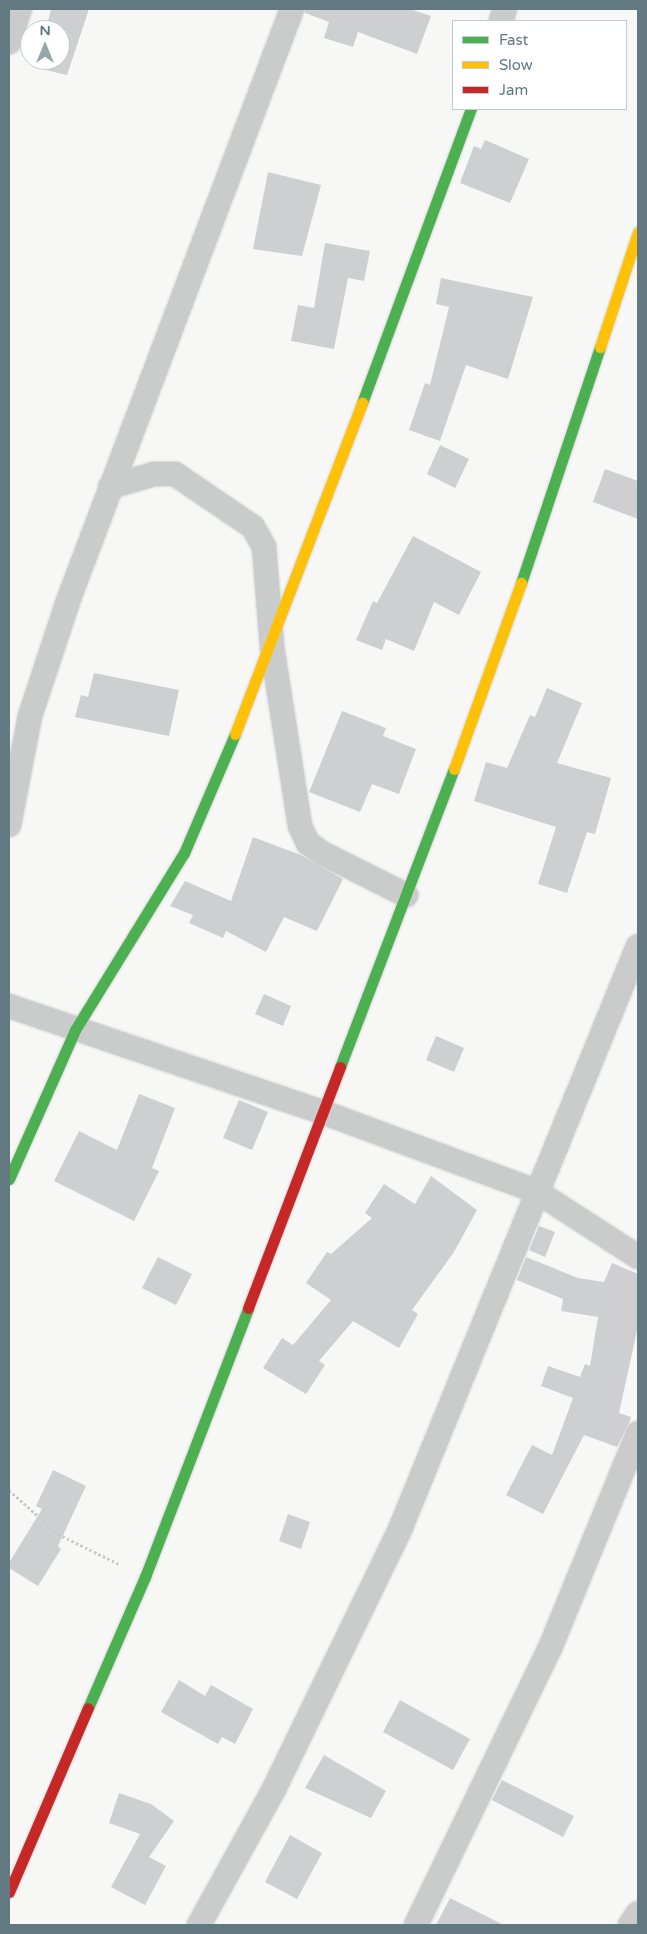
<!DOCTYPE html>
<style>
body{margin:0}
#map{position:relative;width:647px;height:1934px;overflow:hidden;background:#f7f7f6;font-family:"Varela Round",sans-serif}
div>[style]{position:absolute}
.building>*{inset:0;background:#cdcfd0}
.path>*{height:3px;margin-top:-1.5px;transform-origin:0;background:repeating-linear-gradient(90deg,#c8c9ca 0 2.5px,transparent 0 5px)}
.roads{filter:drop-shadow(0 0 1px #d4d5d6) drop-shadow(0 0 1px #d4d5d6)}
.street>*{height:24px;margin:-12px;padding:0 12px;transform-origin:12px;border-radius:12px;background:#cacccc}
.fast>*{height:11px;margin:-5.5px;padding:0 5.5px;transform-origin:5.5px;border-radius:5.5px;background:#4caf50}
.slow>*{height:11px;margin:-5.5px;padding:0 5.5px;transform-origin:5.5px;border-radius:5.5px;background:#ffc107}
.jam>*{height:11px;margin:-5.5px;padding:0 5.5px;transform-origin:5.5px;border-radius:5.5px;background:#c62828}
span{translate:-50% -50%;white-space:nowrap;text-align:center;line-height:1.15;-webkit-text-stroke:5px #fff;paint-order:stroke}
.frame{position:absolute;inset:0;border:10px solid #627982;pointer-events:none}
.legend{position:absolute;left:452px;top:20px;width:175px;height:90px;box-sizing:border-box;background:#fff;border:1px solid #c0c9cd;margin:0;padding:6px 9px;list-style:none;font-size:15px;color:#627982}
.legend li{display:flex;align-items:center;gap:10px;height:25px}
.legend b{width:25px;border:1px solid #c0c9cd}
.north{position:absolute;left:20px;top:20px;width:50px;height:50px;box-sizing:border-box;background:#fff;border:1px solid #c0c9cd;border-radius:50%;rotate:0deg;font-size:14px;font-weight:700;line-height:20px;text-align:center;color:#627982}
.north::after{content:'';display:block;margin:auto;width:18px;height:22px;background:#96a5ab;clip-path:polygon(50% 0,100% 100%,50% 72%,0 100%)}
</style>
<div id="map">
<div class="building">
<div style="clip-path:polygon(51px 9px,89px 9px,67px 75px,37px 68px,39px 60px,60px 60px,60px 30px,46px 30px)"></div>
<div style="clip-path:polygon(305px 9px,410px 9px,431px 16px,417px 54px,358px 32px,353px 47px,324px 38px,329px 22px,305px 13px)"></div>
<div style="clip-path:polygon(485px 140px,529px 159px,510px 203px,460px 183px,474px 146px,481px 149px)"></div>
<div style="clip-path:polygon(268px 172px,321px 185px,302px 256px,253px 249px)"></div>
<div style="clip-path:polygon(325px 243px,370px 251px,364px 281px,348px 278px,334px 349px,291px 341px,298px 305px,314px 308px)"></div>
<div style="clip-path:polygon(441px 278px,533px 297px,508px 379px,466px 365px,440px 441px,409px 430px,425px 383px,430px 385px,449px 307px,436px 304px)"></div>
<div style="clip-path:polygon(440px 445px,469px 459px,455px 488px,427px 474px)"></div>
<div style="clip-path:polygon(605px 469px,638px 481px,638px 519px,593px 502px)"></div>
<div style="clip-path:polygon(413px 536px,481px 572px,459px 615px,434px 602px,414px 651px,386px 639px,382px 650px,356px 640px,373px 601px,377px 603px)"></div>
<div style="clip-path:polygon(94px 673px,179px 690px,169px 736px,75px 717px,81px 695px,88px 697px)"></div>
<div style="clip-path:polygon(547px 688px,582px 703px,557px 763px,611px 778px,595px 834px,587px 832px,567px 893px,538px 884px,556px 827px,474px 801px,486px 762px,507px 768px,530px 715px,535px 717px)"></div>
<div style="clip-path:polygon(342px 711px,386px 728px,383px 736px,416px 749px,399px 794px,372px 784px,360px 812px,309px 792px)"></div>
<div style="clip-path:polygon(253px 837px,301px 855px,343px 879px,317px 931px,284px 917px,266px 952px,226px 931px,223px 938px,189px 923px,193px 915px,170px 906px,185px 881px,231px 901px)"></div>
<div style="clip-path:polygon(264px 994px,291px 1006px,283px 1026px,255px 1014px)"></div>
<div style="clip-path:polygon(436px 1036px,464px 1048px,454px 1072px,426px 1060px)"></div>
<div style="clip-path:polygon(139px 1094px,175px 1108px,152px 1168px,159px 1171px,134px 1221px,54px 1181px,79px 1131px,117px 1150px)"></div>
<div style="clip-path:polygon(239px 1100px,268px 1112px,252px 1150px,223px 1138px)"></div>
<div style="clip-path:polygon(431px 1176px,477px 1210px,454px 1252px,412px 1310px,418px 1314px,399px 1348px,353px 1321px,319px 1361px,325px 1365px,306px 1394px,263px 1368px,282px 1338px,293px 1345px,331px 1300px,306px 1283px,327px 1252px,331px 1254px,372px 1218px,365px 1213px,384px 1184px,415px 1204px)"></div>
<div style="clip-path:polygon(539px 1226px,555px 1232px,545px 1257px,529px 1250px)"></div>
<div style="clip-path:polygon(158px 1257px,192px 1274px,176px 1305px,142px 1288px)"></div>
<div style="clip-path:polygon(526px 1257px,578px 1278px,604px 1282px,612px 1263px,638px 1274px,638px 1326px,619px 1413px,631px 1417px,629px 1423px,617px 1447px,584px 1435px,543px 1514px,506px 1495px,532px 1445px,552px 1455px,573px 1398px,541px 1386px,548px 1366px,580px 1377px,585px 1364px,590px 1366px,598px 1317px,561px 1311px,563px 1299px,517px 1280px)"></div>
<div style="clip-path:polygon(53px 1470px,86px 1486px,58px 1546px,61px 1549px,38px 1586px,9px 1568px,9px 1563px,42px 1509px,36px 1506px)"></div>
<div style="clip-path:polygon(288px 1514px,310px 1522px,301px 1549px,279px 1541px)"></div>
<div style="clip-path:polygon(179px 1680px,205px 1696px,211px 1685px,253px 1709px,235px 1744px,222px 1737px,218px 1744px,161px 1712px)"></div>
<div style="clip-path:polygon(400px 1700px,470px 1739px,453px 1770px,383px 1732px)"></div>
<div style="clip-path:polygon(324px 1755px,386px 1791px,371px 1818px,305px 1788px)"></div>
<div style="clip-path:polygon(502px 1780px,574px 1816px,563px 1837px,492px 1800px)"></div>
<div style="clip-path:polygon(119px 1793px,151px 1804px,174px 1821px,149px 1857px,166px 1866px,145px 1905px,111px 1887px,140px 1834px,109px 1823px)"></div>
<div style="clip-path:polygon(290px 1835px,322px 1853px,297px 1899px,265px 1882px)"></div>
<div style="clip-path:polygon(450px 1898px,504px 1925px,436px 1925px)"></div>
</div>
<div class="path">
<div style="left:9px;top:1490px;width:66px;rotate:41.9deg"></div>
<div style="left:58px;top:1534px;width:68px;rotate:26.2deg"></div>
</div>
<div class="roads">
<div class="street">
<div style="left:501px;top:21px;width:13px;rotate:-72deg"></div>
<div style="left:9px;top:42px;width:35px;rotate:-72deg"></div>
<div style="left:110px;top:487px;width:46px;rotate:-16.5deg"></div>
<div style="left:154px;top:474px;width:21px"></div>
<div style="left:175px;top:474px;width:94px;rotate:34.2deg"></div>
<div style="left:253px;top:527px;width:23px;rotate:61deg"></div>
<div style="left:264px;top:547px;width:100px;rotate:85.4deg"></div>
<div style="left:272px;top:647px;width:181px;rotate:81.1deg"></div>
<div style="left:300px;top:826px;width:19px;rotate:65deg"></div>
<div style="left:308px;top:843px;width:17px;rotate:36deg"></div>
<div style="left:322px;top:853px;width:94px;rotate:26.6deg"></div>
<div style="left:9px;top:825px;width:111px;rotate:-79.1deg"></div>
<div style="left:30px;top:716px;width:121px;rotate:-71.7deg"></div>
<div style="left:68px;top:601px;width:633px;rotate:-69.27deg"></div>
<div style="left:9px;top:1006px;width:330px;rotate:18.7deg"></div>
<div style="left:322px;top:1112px;width:228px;rotate:20.3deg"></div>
<div style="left:536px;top:1191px;width:121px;rotate:32.9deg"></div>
<div style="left:199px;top:1925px;width:155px;rotate:-61.1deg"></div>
<div style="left:274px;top:1789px;width:291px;rotate:-64.1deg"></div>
<div style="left:401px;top:1527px;width:627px;rotate:-67.81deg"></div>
<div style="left:416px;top:1925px;width:308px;rotate:-64.2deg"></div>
<div style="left:550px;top:1648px;width:232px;rotate:-67.7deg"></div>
<div style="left:630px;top:1925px;width:14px;rotate:-56deg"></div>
</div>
<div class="fast">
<div style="left:362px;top:403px;width:314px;rotate:-69.7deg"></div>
<div style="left:521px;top:583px;width:249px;rotate:-71.5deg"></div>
<div style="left:340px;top:1067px;width:319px;rotate:-69.1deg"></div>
<div style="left:9px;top:1179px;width:163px;rotate:-66.1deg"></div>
<div style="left:75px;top:1030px;width:208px;rotate:-58.4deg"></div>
<div style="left:184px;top:853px;width:129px;rotate:-66.8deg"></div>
<div style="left:88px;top:1708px;width:143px;rotate:-66.5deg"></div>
<div style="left:145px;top:1577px;width:288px;rotate:-69deg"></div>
</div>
<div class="slow">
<div style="left:600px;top:347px;width:121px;rotate:-71.7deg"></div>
<div style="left:235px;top:734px;width:355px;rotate:-69deg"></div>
<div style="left:454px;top:769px;width:198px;rotate:-70.2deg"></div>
</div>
<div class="jam">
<div style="left:248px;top:1308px;width:258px;rotate:-69.1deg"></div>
<div style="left:9px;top:1892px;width:200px;rotate:-66.8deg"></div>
</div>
</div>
<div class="frame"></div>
<ul class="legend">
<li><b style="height:6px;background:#4caf50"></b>Fast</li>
<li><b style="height:6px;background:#ffc107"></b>Slow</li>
<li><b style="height:6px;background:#c62828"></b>Jam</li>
</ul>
<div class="north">N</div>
</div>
